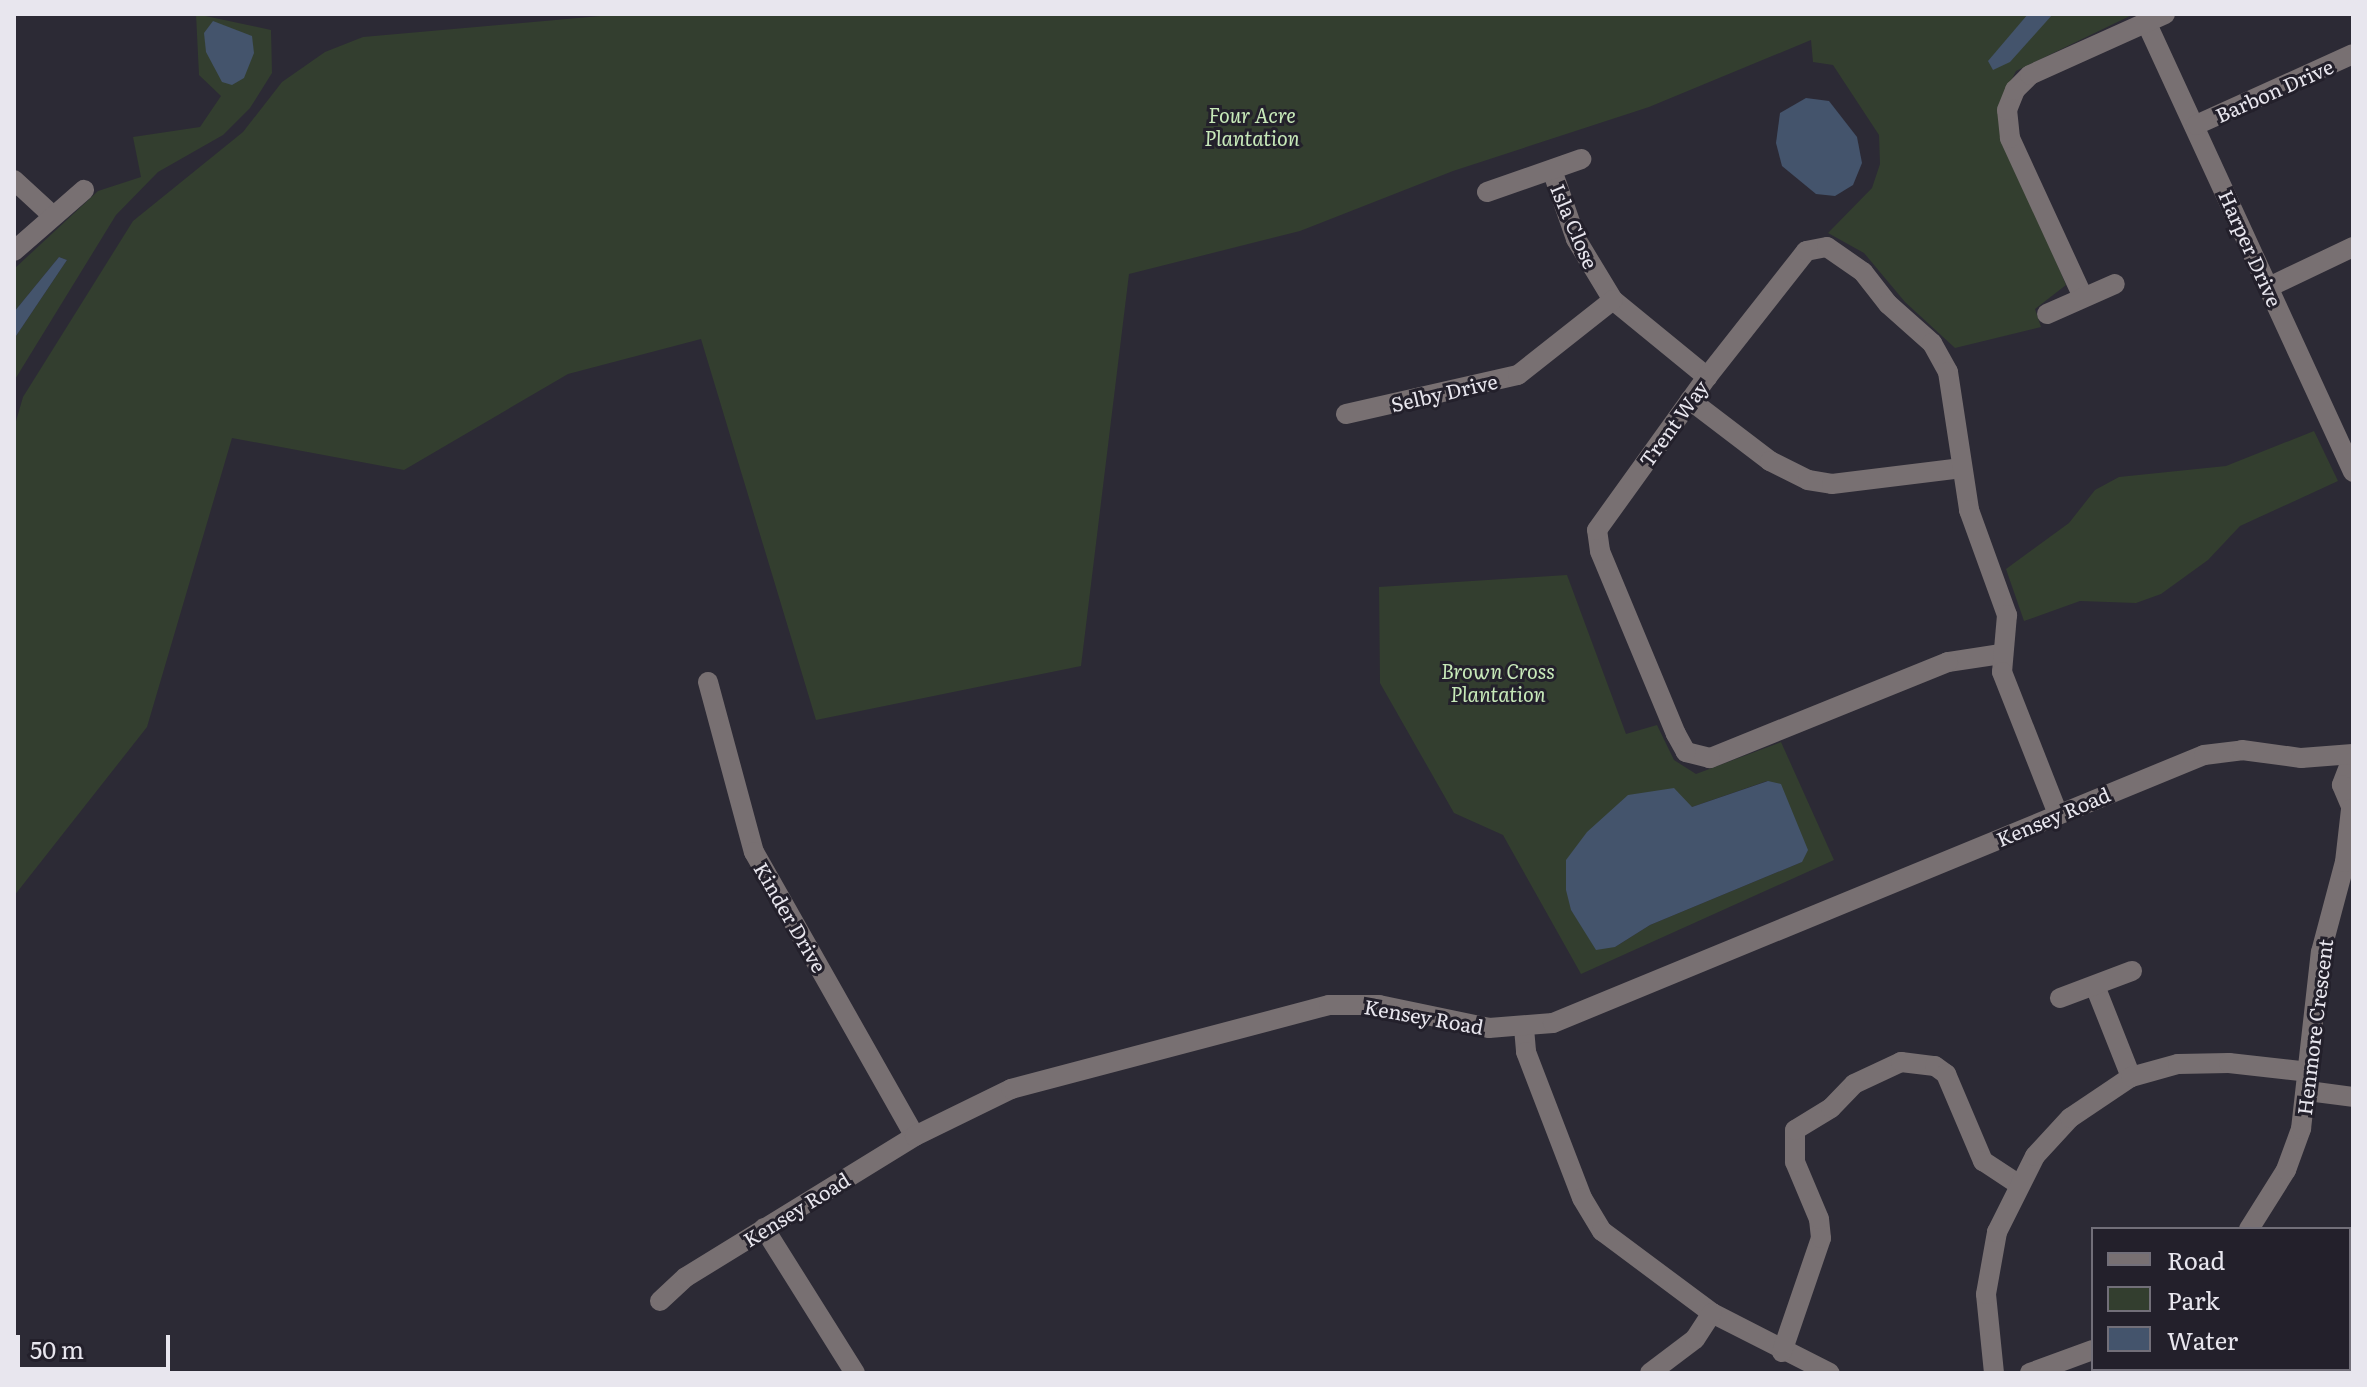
<!DOCTYPE html>
<style>
body{margin:0}
#map{position:relative;width:2367px;height:1387px;overflow:hidden;background:#2c2a35;font-family:Literata,serif}
div>[style]{position:absolute}
.green>*{inset:0;background:#333e2f}
.water>*{inset:0;background:#44546c}
.minor>*{height:20px;margin:-10px;padding:0 10px;transform-origin:10px;border-radius:10px;background:#787072}
span{translate:-50% -50%;white-space:nowrap;text-align:center;line-height:1.15;-webkit-text-stroke:6px #23202b;paint-order:stroke}
.street-label{font-size:20px;color:#e8e6ee}
.park-label{font-size:20px;color:#c7e9b9;font-style:italic}
.frame{position:absolute;inset:0;border:16px solid #e8e6ee;pointer-events:none}
.legend{position:absolute;left:2091px;top:1227px;width:260px;height:144px;box-sizing:border-box;background:#23202b;border:2px solid #726f79;margin:0;padding:10px 14px;list-style:none;font-size:24px;color:#e8e6ee}
.legend li{display:flex;align-items:center;gap:16px;height:40px}
.legend b{width:40px;border:2px solid #726f79}
.scale{position:absolute;left:16px;top:1335px;width:154px;height:36px;box-sizing:border-box;border:4px solid #e8e6ee;border-top:0;padding-left:10px;font-size:24px;line-height:28px;white-space:nowrap;color:#e8e6ee;-webkit-text-stroke:6px #23202b;paint-order:stroke}
</style>
<div id="map">
<div class="green">
<div style="clip-path:polygon(196px 14px,271px 30px,272px 73px,250px 108px,223px 135px,158px 172px,116px 215px,14px 381px,14px 339px,67px 260px,59px 257px,14px 312px,14px 269px,98px 191px,141px 177px,133px 137px,200px 127px,221px 96px,199px 75px)"></div>
<div style="clip-path:polygon(623px 14px,2134px 14px,2016px 71px,1999px 105px,2003px 136px,2066px 285px,2035px 309px,2041px 327px,1955px 348px,1905px 302px,1864px 253px,1828px 233px,1872px 188px,1880px 164px,1879px 135px,1833px 65px,1813px 62px,1811px 40px,1649px 107px,1453px 171px,1300px 231px,1129px 274px,1081px 666px,816px 720px,701px 339px,568px 374px,404px 470px,232px 438px,147px 727px,14px 896px,14px 428px,23px 397px,133px 221px,243px 132px,282px 82px,325px 52px,363px 37px)"></div>
<div style="clip-path:polygon(2314px 431px,2338px 481px,2240px 526px,2208px 560px,2161px 594px,2136px 603px,2080px 601px,2024px 621px,2006px 569px,2069px 523px,2095px 490px,2119px 477px,2226px 466px)"></div>
<div style="clip-path:polygon(evenodd,1567px 575px,1626px 734px,1657px 725px,1674px 760px,1696px 774px,1781px 742px,1834px 860px,1581px 974px,1503px 835px,1454px 813px,1380px 683px,1379px 587px,1567px 575px,1767px 781px,1802px 862px,1650px 925px,1615px 947px,1583px 927px,1571px 910px,1692px 807px,1767px 781px)"></div>
</div>
<div class="water">
<div style="clip-path:polygon(2028px 14px,2053px 14px,2010px 62px,1993px 70px,1988px 61px)"></div>
<div style="clip-path:polygon(213px 21px,252px 36px,254px 53px,244px 78px,232px 85px,222px 82px,206px 52px,204px 33px)"></div>
<div style="clip-path:polygon(1806px 98px,1829px 101px,1857px 137px,1862px 163px,1853px 185px,1835px 196px,1816px 194px,1782px 166px,1776px 143px,1780px 113px)"></div>
<div style="clip-path:polygon(59px 257px,67px 260px,14px 339px,14px 312px)"></div>
<div style="clip-path:polygon(1768px 781px,1781px 784px,1808px 850px,1802px 862px,1650px 925px,1615px 947px,1596px 950px,1571px 910px,1566px 890px,1566px 860px,1587px 832px,1628px 795px,1674px 788px,1692px 807px)"></div>
</div>
<div class="minor">
<div style="left:2147px;top:24px;width:493px;rotate:65.3deg"></div>
<div style="left:2196px;top:125px;width:172px;rotate:-24.3deg"></div>
<div style="left:1552px;top:170px;width:73px;rotate:70.8deg"></div>
<div style="left:1576px;top:239px;width:71px;rotate:58.8deg"></div>
<div style="left:1613px;top:300px;width:122px;rotate:39.3deg"></div>
<div style="left:14px;top:180px;width:53px;rotate:42.7deg"></div>
<div style="left:1487px;top:192px;width:100px;rotate:-19.3deg"></div>
<div style="left:14px;top:251px;width:93px;rotate:-41.1deg"></div>
<div style="left:2269px;top:287px;width:93px;rotate:-25.5deg"></div>
<div style="left:2083px;top:297px;width:175px;rotate:-114.7deg"></div>
<div style="left:2010px;top:138px;width:28px;rotate:-96deg"></div>
<div style="left:2007px;top:110px;width:22px;rotate:-68deg"></div>
<div style="left:2015px;top:90px;width:21px;rotate:-45deg"></div>
<div style="left:2030px;top:75px;width:148px;rotate:-24.3deg"></div>
<div style="left:2047px;top:314px;width:74px;rotate:-23.8deg"></div>
<div style="left:1690px;top:400px;width:101px;rotate:37.3deg"></div>
<div style="left:1770px;top:461px;width:42px;rotate:26.6deg"></div>
<div style="left:1808px;top:480px;width:24px;rotate:9deg"></div>
<div style="left:1832px;top:484px;width:131px;rotate:-7deg"></div>
<div style="left:1346px;top:414px;width:176px;rotate:-12.8deg"></div>
<div style="left:1518px;top:375px;width:121px;rotate:-38.3deg"></div>
<div style="left:2001px;top:654px;width:54px;rotate:171.4deg"></div>
<div style="left:1948px;top:662px;width:257px;rotate:158deg"></div>
<div style="left:1710px;top:758px;width:25px;rotate:-166deg"></div>
<div style="left:1686px;top:752px;width:21px;rotate:-119deg"></div>
<div style="left:1676px;top:734px;width:198px;rotate:-112.6deg"></div>
<div style="left:1600px;top:551px;width:21px;rotate:-98deg"></div>
<div style="left:1597px;top:530px;width:188px;rotate:-54.3deg"></div>
<div style="left:1707px;top:377px;width:160px;rotate:-51.8deg"></div>
<div style="left:1806px;top:251px;width:21px;rotate:-11deg"></div>
<div style="left:1827px;top:247px;width:44px;rotate:34.8deg"></div>
<div style="left:1863px;top:272px;width:41px;rotate:52deg"></div>
<div style="left:1888px;top:304px;width:59px;rotate:41.6deg"></div>
<div style="left:1932px;top:343px;width:33px;rotate:61deg"></div>
<div style="left:1948px;top:372px;width:140px;rotate:81.3deg"></div>
<div style="left:1969px;top:510px;width:112px;rotate:70.1deg"></div>
<div style="left:2007px;top:615px;width:57px;rotate:95deg"></div>
<div style="left:2002px;top:672px;width:153px;rotate:68.5deg"></div>
<div style="left:708px;top:682px;width:176px;rotate:74.9deg"></div>
<div style="left:754px;top:852px;width:326px;rotate:60.5deg"></div>
<div style="left:2353px;top:756px;width:31px;rotate:111deg"></div>
<div style="left:2342px;top:785px;width:28px;rotate:67deg"></div>
<div style="left:2095px;top:986px;width:98px;rotate:68.4deg"></div>
<div style="left:2060px;top:998px;width:77px;rotate:-20.6deg"></div>
<div style="left:1524px;top:1028px;width:24px;rotate:85deg"></div>
<div style="left:1526px;top:1052px;width:156px;rotate:69deg"></div>
<div style="left:1582px;top:1198px;width:39px;rotate:59deg"></div>
<div style="left:1602px;top:1231px;width:137px;rotate:36.7deg"></div>
<div style="left:1712px;top:1313px;width:132px;rotate:27deg"></div>
<div style="left:2308px;top:1091px;width:45px;rotate:7.6deg"></div>
<div style="left:764px;top:1228px;width:171px;rotate:57.9deg"></div>
<div style="left:2249px;top:1229px;width:70px;rotate:-57.9deg"></div>
<div style="left:2286px;top:1170px;width:44px;rotate:-69.9deg"></div>
<div style="left:2301px;top:1129px;width:178px;rotate:-83.6deg"></div>
<div style="left:2321px;top:952px;width:93px;rotate:-75.1deg"></div>
<div style="left:2345px;top:862px;width:53px;rotate:-83.5deg"></div>
<div style="left:660px;top:1301px;width:35px;rotate:-43deg"></div>
<div style="left:686px;top:1277px;width:269px;rotate:-31.6deg"></div>
<div style="left:915px;top:1136px;width:107px;rotate:-26.1deg"></div>
<div style="left:1011px;top:1089px;width:329px;rotate:-14.8deg"></div>
<div style="left:1329px;top:1005px;width:50px"></div>
<div style="left:1379px;top:1005px;width:112px;rotate:11.8deg"></div>
<div style="left:1489px;top:1028px;width:64px;rotate:-4.5deg"></div>
<div style="left:1553px;top:1023px;width:704px;rotate:-22.38deg"></div>
<div style="left:2204px;top:755px;width:38px;rotate:-7deg"></div>
<div style="left:2242px;top:750px;width:60px;rotate:7.7deg"></div>
<div style="left:2301px;top:758px;width:52px;rotate:-4.4deg"></div>
<div style="left:2349px;top:1345px;width:4px"></div>
<div style="left:1782px;top:1352px;width:120px;rotate:-71.1deg"></div>
<div style="left:1821px;top:1238px;width:19px;rotate:-96deg"></div>
<div style="left:1819px;top:1219px;width:62px;rotate:-112.8deg"></div>
<div style="left:1795px;top:1162px;width:32px;rotate:-90deg"></div>
<div style="left:1795px;top:1130px;width:42px;rotate:-31.4deg"></div>
<div style="left:1831px;top:1108px;width:33px;rotate:-46deg"></div>
<div style="left:1854px;top:1084px;width:52px;rotate:-25.1deg"></div>
<div style="left:1901px;top:1062px;width:34px;rotate:7deg"></div>
<div style="left:1935px;top:1066px;width:14px;rotate:36deg"></div>
<div style="left:1946px;top:1074px;width:95px;rotate:67deg"></div>
<div style="left:1983px;top:1161px;width:42px;rotate:33.3deg"></div>
<div style="left:1650px;top:1373px;width:56px;rotate:-37.1deg"></div>
<div style="left:1695px;top:1339px;width:31px;rotate:-57deg"></div>
<div style="left:1994px;top:1373px;width:79px;rotate:-95.8deg"></div>
<div style="left:1986px;top:1294px;width:63px;rotate:-79.9deg"></div>
<div style="left:1997px;top:1232px;width:85px;rotate:-63.4deg"></div>
<div style="left:2035px;top:1156px;width:52px;rotate:-47.4deg"></div>
<div style="left:2070px;top:1118px;width:73px;rotate:-33.9deg"></div>
<div style="left:2131px;top:1077px;width:49px;rotate:-15.5deg"></div>
<div style="left:2178px;top:1064px;width:51px;rotate:-1.1deg"></div>
<div style="left:2229px;top:1063px;width:81px;rotate:6.4deg"></div>
<div style="left:2030px;top:1373px;width:67px;rotate:-20.1deg"></div>
<div style="left:2299px;top:1373px;width:4px;rotate:-90deg"></div>
</div>
<div class="street-label">
<span style="left:2274px;top:90px;rotate:-24deg">Barbon Drive</span>
<span style="left:1575px;top:226px;rotate:67deg">Isla Close</span>
<span style="left:2251px;top:248px;rotate:66deg">Harper Drive</span>
<span style="left:1444px;top:392px;rotate:-13deg">Selby Drive</span>
<span style="left:1673px;top:423px;rotate:-54deg">Trent Way</span>
<span style="left:2053px;top:816px;rotate:-23deg">Kensey Road</span>
<span style="left:791px;top:917px;rotate:60deg">Kinder Drive</span>
<span style="left:1424px;top:1016px;rotate:10deg">Kensey Road</span>
<span style="left:2314px;top:1027px;rotate:-83deg">Henmore Crescent</span>
<span style="left:796px;top:1209px;rotate:-32deg">Kensey Road</span>
</div>
<div class="park-label">
<span style="left:1252px;top:126px">Four Acre<br>Plantation</span>
<span style="left:1498px;top:682px">Brown Cross<br>Plantation</span>
</div>
<div class="frame"></div>
<ul class="legend">
<li><b style="height:10px;background:#787072"></b>Road</li>
<li><b style="height:22px;background:#333e2f"></b>Park</li>
<li><b style="height:22px;background:#44546c"></b>Water</li>
</ul>
<div class="scale">50 m</div>
</div>
